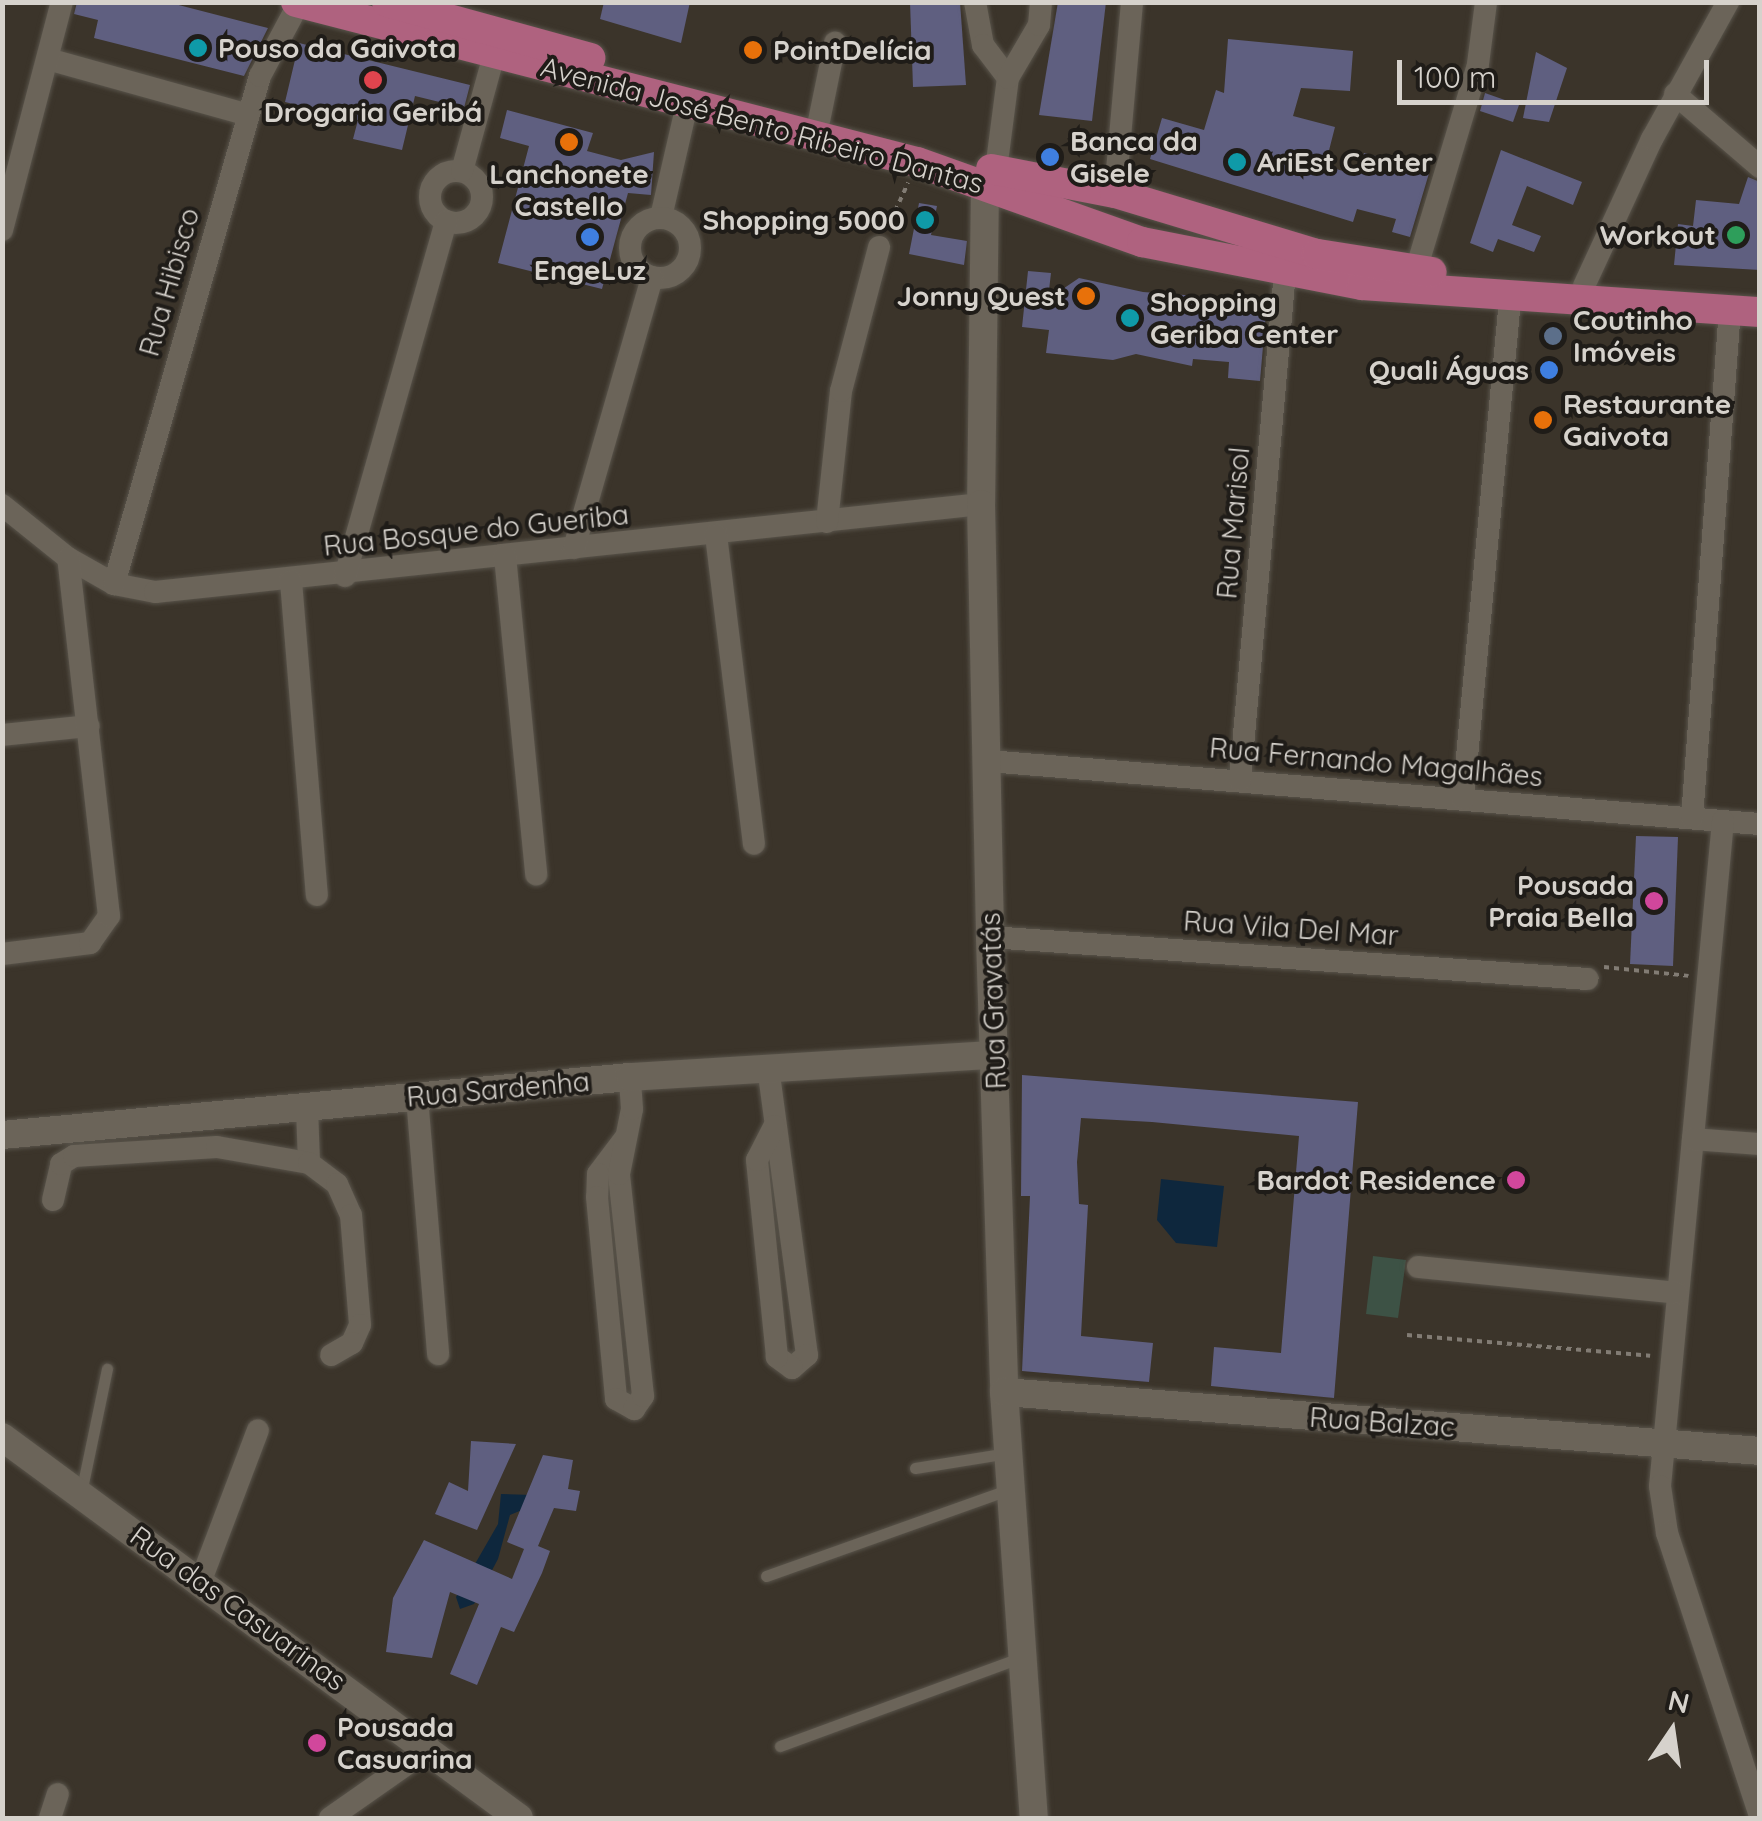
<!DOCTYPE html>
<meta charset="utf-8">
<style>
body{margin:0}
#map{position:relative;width:1762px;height:1821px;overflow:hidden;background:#3b342a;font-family:Quicksand,sans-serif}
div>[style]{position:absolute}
.green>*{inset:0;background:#3d5245}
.water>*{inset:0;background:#0e273d}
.building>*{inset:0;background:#5f5f80}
.path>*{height:4px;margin-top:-2px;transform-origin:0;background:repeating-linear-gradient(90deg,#827c74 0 5px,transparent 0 10px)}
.roads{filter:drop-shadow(0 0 2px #58534a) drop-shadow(0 0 2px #58534a)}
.service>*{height:11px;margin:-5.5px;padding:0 5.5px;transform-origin:5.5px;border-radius:5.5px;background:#6b6459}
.minor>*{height:22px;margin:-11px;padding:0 11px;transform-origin:11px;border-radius:11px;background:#6b6459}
.minor>.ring{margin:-11px;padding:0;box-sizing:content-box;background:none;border:22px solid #6b6459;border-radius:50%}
.tertiary>*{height:28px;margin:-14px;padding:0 14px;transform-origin:14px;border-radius:14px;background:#6b6459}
.primary>*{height:30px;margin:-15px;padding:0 15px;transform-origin:15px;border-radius:15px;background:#af627f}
.dots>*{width:28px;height:28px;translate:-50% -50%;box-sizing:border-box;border:5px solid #1f1c18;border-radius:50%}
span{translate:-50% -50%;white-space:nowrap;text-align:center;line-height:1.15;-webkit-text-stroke:8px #1f1c18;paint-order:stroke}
.poi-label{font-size:28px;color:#d6d2cc;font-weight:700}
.left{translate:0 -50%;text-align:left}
.right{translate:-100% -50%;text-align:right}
.street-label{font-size:28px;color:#d6d2cc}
.frame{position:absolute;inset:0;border:5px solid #d6d2cc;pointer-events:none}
.north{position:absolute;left:1622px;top:1681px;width:100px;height:100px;-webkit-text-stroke:8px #1f1c18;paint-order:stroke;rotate:13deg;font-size:28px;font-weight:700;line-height:40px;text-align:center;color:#d6d2cc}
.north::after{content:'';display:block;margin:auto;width:35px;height:45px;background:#d6d2cc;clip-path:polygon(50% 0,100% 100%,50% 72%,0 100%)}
.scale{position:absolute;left:1397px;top:60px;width:312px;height:45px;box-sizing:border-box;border:5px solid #d6d2cc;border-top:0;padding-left:12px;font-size:30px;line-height:35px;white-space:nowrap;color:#d6d2cc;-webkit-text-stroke:8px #1f1c18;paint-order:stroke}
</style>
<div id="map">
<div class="green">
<div style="clip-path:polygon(1373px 1256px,1406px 1260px,1398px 1318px,1366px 1314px)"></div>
</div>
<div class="water">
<div style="clip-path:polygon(1161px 1179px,1224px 1186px,1217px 1247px,1176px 1243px,1157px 1220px)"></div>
<div style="clip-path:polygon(501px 1494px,533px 1495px,529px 1507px,510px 1515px,498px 1559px,474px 1604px,460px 1609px,456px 1597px,498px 1524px)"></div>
</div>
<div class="building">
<div style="clip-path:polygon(77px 2px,167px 2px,268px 28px,244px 76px,94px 38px,98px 20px,74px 14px)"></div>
<div style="clip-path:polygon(604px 2px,690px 2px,681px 43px,600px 19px)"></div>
<div style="clip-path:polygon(910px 2px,960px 2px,966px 85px,913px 87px)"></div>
<div style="clip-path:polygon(1058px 2px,1106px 2px,1092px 121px,1039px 115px)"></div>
<div style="clip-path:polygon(1228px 39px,1353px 51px,1350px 91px,1301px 88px,1293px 116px,1335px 127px,1325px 166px,1358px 175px,1364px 153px,1430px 170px,1410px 237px,1392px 232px,1396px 219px,1357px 209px,1353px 222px,1150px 159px,1162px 118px,1204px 130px,1216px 90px,1224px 93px)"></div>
<div style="clip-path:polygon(299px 43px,470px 85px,464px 108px,415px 96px,402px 150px,353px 139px,358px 120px,285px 102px)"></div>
<div style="clip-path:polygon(1536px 52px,1567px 68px,1549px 122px,1523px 118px)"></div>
<div style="clip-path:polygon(1485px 93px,1519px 105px,1513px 122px,1480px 111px)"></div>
<div style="clip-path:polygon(507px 110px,593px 133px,587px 151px,621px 160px,654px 152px,651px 195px,628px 193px,602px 289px,498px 263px,529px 146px,500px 138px)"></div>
<div style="clip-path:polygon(1501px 150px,1582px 182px,1573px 205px,1527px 186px,1512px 225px,1541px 236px,1534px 252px,1498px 239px,1493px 252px,1470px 243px)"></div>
<div style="clip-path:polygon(1748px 177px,1760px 182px,1760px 270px,1674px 265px,1678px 224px,1693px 226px,1696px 200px,1739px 204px)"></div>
<div style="clip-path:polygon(919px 203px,937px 206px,931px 235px,967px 241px,964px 265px,909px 254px)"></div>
<div style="clip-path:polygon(1028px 271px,1051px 273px,1048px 299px,1079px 278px,1143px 292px,1267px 301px,1260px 381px,1228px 378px,1229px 362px,1193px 359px,1192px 366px,1136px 354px,1113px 360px,1046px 353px,1049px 330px,1022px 327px)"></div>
<div style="clip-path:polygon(1636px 836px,1678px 837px,1673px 966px,1630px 964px)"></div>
<div style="clip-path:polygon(1022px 1075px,1358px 1102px,1334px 1398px,1211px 1386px,1214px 1347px,1281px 1353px,1299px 1136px,1152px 1122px,1081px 1118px,1077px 1162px,1079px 1204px,1088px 1205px,1081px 1336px,1153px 1343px,1149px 1382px,1022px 1371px,1030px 1196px,1021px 1196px)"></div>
<div style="clip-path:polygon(471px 1441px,516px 1444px,477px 1530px,435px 1514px,449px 1482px,468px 1491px)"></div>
<div style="clip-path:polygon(543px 1455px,573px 1460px,568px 1489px,580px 1491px,576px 1511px,554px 1508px,538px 1546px,550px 1551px,542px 1573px,514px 1632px,501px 1627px,477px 1685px,450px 1674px,479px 1604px,450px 1592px,432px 1658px,386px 1652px,393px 1598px,424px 1540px,512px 1579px,524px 1549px,507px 1542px)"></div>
</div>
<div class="path">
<div style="left:887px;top:229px;width:51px;rotate:-65.5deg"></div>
<div style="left:1604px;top:967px;width:85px;rotate:6deg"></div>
<div style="left:1407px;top:1335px;width:244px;rotate:4.9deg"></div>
</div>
<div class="roads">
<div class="service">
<div style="left:915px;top:1468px;width:94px;rotate:-9.2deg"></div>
<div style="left:81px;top:1493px;width:127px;rotate:-78.2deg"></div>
<div style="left:766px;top:1576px;width:260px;rotate:-19.6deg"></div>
<div style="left:780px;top:1746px;width:255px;rotate:-20.2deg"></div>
</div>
<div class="minor">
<div style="left:975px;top:2px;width:44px;rotate:79.5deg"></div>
<div style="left:983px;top:45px;width:41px;rotate:52.9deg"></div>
<div style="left:48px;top:59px;width:208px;rotate:15.6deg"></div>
<div style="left:1675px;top:94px;width:112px;rotate:40.7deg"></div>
<div style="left:819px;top:121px;width:80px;rotate:-78.4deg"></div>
<div style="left:996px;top:170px;width:93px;rotate:-82.6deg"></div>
<div style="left:1008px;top:78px;width:61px;rotate:-59.7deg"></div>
<div style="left:1039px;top:25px;width:23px;rotate:-85deg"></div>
<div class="ring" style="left:430px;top:171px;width:30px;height:30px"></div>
<div style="left:462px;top:171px;width:120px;rotate:-74.6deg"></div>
<div style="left:1115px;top:193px;width:192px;rotate:-84.9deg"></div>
<div style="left:661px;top:217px;width:116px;rotate:-77deg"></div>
<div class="ring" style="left:630px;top:218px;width:38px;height:38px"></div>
<div style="left:2px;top:230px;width:236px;rotate:-75.3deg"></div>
<div style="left:1416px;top:270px;width:215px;rotate:-73.2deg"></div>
<div style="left:1478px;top:64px;width:63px;rotate:-82.6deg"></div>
<div style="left:1584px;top:286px;width:162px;rotate:-65.2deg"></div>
<div style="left:1652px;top:139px;width:157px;rotate:-61deg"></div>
<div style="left:2px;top:505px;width:85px;rotate:38.8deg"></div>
<div style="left:68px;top:558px;width:53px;rotate:29.5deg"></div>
<div style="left:114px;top:584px;width:42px;rotate:11deg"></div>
<div style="left:155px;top:592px;width:831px;rotate:-6.08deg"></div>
<div style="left:827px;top:522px;width:132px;rotate:-83.9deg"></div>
<div style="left:841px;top:391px;width:149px;rotate:-75.2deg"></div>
<div style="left:716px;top:535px;width:311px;rotate:83deg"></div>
<div style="left:574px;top:548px;width:282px;rotate:-73.9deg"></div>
<div style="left:505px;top:556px;width:320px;rotate:84.4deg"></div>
<div style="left:345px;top:576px;width:369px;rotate:-74.1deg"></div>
<div style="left:291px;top:581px;width:315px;rotate:85.3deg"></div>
<div style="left:114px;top:584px;width:529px;rotate:-73.97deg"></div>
<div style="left:260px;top:76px;width:83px;rotate:-61.9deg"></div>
<div style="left:2px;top:735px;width:87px;rotate:-5.9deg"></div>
<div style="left:988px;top:761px;width:775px;rotate:4.67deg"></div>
<div style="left:1240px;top:780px;width:510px;rotate:-84.94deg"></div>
<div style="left:1463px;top:799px;width:501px;rotate:-84.62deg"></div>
<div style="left:1692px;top:818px;width:510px;rotate:-85.73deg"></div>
<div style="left:1723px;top:821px;width:668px;rotate:95.41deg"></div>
<div style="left:1660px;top:1486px;width:48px;rotate:81.5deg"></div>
<div style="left:1667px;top:1533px;width:298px;rotate:71.8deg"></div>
<div style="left:990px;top:937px;width:599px;rotate:4.02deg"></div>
<div style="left:2px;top:954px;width:89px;rotate:-7.1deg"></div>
<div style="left:90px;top:943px;width:33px;rotate:-55deg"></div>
<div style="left:109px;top:916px;width:360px;rotate:-96.5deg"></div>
<div style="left:768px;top:1067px;width:291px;rotate:82.3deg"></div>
<div style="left:807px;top:1355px;width:20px;rotate:139deg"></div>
<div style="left:792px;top:1368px;width:19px;rotate:-144deg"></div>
<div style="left:777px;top:1357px;width:198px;rotate:-95.8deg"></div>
<div style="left:757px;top:1160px;width:38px;rotate:-63deg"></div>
<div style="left:417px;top:1097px;width:258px;rotate:85.3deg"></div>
<div style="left:307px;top:1108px;width:55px;rotate:87.9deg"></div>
<div style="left:626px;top:1137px;width:46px;rotate:127.1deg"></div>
<div style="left:598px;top:1174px;width:23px;rotate:92deg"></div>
<div style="left:597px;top:1197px;width:203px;rotate:84.6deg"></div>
<div style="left:616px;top:1399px;width:21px;rotate:29deg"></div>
<div style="left:634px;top:1409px;width:16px;rotate:-55deg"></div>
<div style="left:643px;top:1396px;width:223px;rotate:-96.2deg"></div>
<div style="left:619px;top:1174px;width:66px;rotate:-78.7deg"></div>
<div style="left:632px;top:1109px;width:32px;rotate:-94deg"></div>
<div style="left:1693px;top:1139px;width:67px;rotate:4.3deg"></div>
<div style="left:53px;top:1200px;width:37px;rotate:-77deg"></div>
<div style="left:61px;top:1164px;width:15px;rotate:-32deg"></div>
<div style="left:74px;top:1156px;width:143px;rotate:-3.6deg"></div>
<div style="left:217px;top:1147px;width:93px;rotate:9.9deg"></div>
<div style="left:309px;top:1163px;width:35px;rotate:37deg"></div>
<div style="left:337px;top:1184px;width:34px;rotate:66deg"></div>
<div style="left:351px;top:1215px;width:110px;rotate:85.3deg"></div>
<div style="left:360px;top:1325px;width:20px;rotate:114deg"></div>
<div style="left:352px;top:1343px;width:24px;rotate:150deg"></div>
<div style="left:1418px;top:1267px;width:260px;rotate:5.7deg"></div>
<div style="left:201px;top:1580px;width:160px;rotate:-69.2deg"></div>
<div style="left:50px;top:1818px;width:25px;rotate:-72deg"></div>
<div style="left:330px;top:1818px;width:122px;rotate:-35deg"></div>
</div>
<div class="tertiary">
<div style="left:985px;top:183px;width:321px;rotate:90.7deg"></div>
<div style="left:981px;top:504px;width:433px;rotate:88.8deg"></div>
<div style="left:990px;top:937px;width:455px;rotate:88.2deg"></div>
<div style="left:1004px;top:1392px;width:427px;rotate:86deg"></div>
<div style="left:2px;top:1135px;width:631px;rotate:-5.28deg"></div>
<div style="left:630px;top:1077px;width:365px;rotate:-3.5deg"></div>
<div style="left:1004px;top:1392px;width:758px;rotate:4.46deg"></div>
<div style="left:2px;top:1437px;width:642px;rotate:36.39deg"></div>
</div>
<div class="primary">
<div style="left:296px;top:2px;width:641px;rotate:14.45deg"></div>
<div style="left:917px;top:162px;width:239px;rotate:19.6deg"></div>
<div style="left:1142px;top:242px;width:224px;rotate:11.1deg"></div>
<div style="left:1362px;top:285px;width:399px;rotate:3.9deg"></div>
<div style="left:387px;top:2px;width:211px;rotate:15.4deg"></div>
<div style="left:991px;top:169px;width:126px;rotate:11deg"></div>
<div style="left:1115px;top:193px;width:211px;rotate:16.8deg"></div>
<div style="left:1317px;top:254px;width:116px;rotate:8.9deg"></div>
</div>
</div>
<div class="dots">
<div style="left:198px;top:48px;background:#0f9aa8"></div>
<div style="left:753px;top:50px;background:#e8710a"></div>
<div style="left:373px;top:80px;background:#e0444e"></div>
<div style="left:569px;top:142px;background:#e8710a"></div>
<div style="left:1050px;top:157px;background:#3f7fe0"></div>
<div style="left:1237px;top:162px;background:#0f9aa8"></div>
<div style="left:925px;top:220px;background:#0f9aa8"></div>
<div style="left:1736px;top:235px;background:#2e9e5b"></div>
<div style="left:590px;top:237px;background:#3f7fe0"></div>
<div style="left:1086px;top:296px;background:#e8710a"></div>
<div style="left:1130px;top:318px;background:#0f9aa8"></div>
<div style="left:1553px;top:336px;background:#5c6f8a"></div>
<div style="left:1549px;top:370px;background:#3f7fe0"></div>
<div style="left:1543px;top:420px;background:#e8710a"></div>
<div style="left:1654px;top:901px;background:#d1479c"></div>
<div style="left:1516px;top:1180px;background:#d1479c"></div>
<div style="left:317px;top:1743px;background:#d1479c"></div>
</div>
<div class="poi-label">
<span class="left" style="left:218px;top:48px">Pouso da Gaivota</span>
<span class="left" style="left:773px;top:50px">PointDelícia</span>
<span style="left:373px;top:112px">Drogaria Geribá</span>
<span class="left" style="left:1070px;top:157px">Banca da<br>Gisele</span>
<span class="left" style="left:1257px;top:162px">AriEst Center</span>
<span style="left:569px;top:190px">Lanchonete<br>Castello</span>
<span class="right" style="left:905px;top:220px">Shopping 5000</span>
<span class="right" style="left:1716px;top:235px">Workout</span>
<span style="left:590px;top:270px">EngeLuz</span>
<span class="right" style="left:1066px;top:296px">Jonny Quest</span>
<span class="left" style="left:1150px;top:318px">Shopping<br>Geriba Center</span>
<span class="left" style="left:1573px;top:336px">Coutinho<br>Imóveis</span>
<span class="right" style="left:1529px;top:370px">Quali Águas</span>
<span class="left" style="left:1563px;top:420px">Restaurante<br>Gaivota</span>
<span class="right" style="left:1634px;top:901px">Pousada<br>Praia Bella</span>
<span class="right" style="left:1496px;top:1180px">Bardot Residence</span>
<span class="left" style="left:337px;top:1743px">Pousada<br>Casuarina</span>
</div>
<div class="street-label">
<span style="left:762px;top:125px;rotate:15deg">Avenida José Bento Ribeiro Dantas</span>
<span style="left:169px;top:282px;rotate:-74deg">Rua Hibisco</span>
<span style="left:1233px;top:523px;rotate:-85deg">Rua Marisol</span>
<span style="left:476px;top:530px;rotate:-6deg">Rua Bosque do Gueriba</span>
<span style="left:1376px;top:762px;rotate:5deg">Rua Fernando Magalhães</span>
<span style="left:1291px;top:928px;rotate:4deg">Rua Vila Del Mar</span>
<span style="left:993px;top:1001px;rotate:-92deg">Rua Gravatás</span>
<span style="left:498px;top:1089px;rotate:-5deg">Rua Sardenha</span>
<span style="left:1382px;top:1422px;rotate:4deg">Rua Balzac</span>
<span style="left:238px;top:1608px;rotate:36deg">Rua das Casuarinas</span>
</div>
<div class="frame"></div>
<div class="north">N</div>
<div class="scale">100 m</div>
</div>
